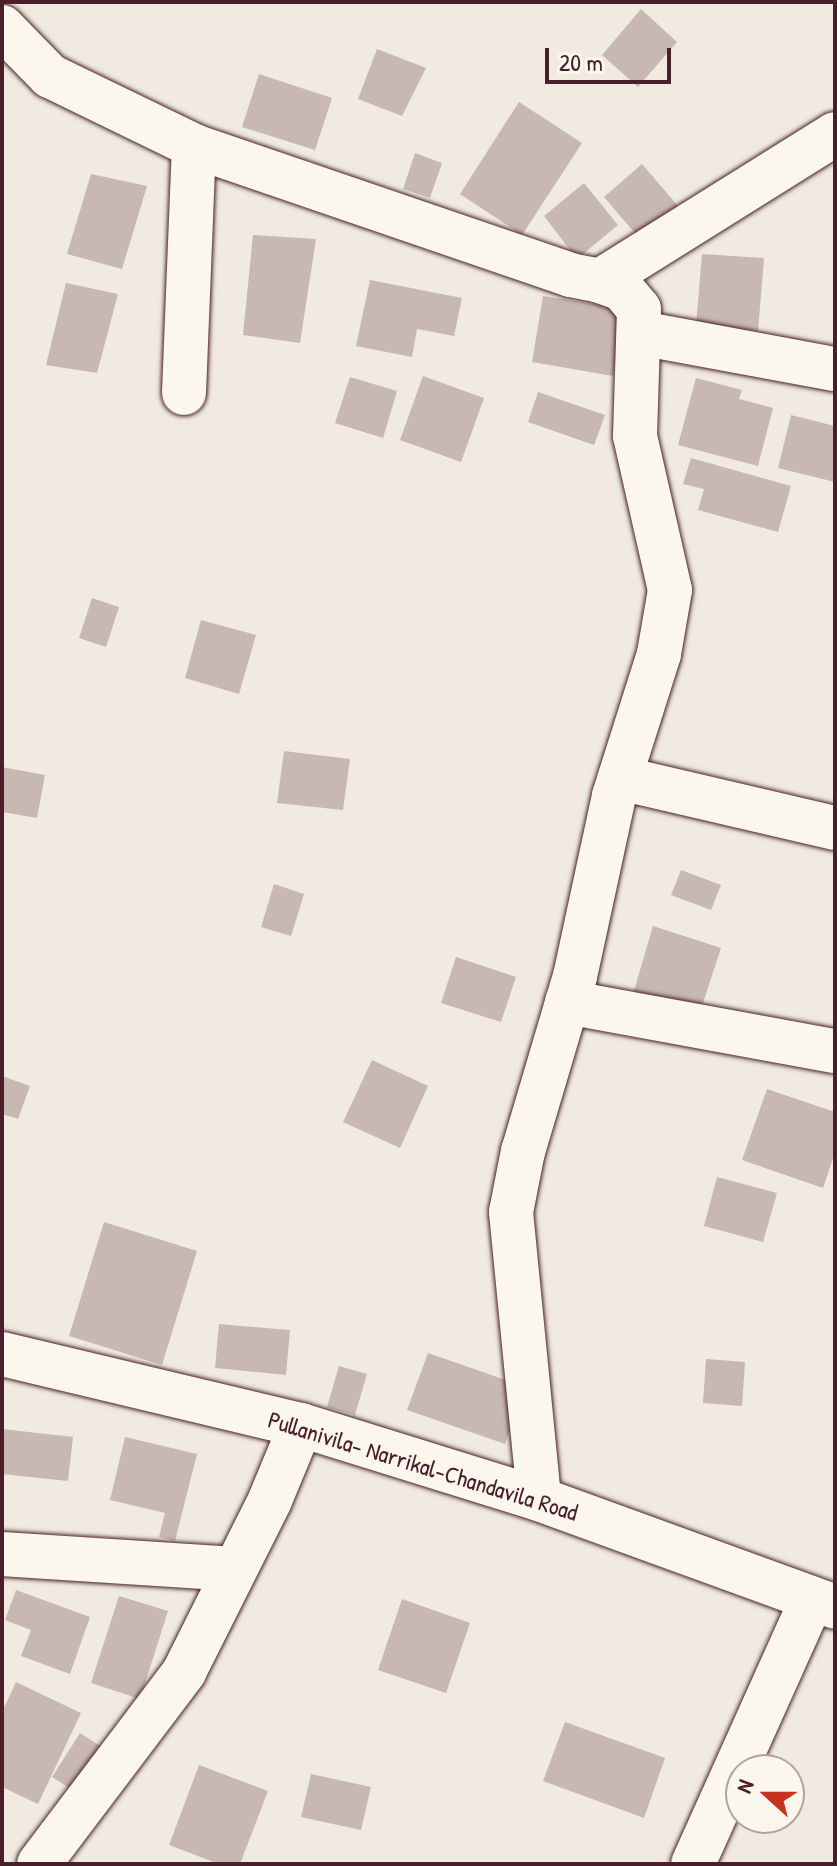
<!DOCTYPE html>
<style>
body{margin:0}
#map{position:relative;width:837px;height:1866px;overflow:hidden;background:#f0eae0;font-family:"Patrick Hand",sans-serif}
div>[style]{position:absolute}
.building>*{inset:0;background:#c8b8b3}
.roads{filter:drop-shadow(0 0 2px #4a1f2b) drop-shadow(0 0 2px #4a1f2b)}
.minor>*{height:44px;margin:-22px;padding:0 22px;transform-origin:22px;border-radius:22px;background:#fbf7ec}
.tertiary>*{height:44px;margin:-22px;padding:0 22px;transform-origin:22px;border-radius:22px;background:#fbf7ec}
span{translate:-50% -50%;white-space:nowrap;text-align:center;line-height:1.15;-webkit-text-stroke:8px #fbf7ec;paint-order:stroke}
.street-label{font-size:24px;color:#4a1f2b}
.frame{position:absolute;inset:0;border:4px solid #4a1f2b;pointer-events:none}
.north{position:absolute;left:725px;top:1754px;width:80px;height:80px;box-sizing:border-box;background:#fbf7ec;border:2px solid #b4a19f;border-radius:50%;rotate:291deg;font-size:22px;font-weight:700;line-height:32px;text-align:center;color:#4a1f2b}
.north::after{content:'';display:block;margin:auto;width:28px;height:36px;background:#c8321e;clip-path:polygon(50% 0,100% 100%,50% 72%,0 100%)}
.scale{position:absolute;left:545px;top:48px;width:126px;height:36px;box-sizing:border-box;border:4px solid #4a1f2b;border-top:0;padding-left:10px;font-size:24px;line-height:28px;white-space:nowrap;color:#4a1f2b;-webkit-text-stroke:6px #fbf7ec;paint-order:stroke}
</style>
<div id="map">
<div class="building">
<div style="clip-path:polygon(641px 9px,677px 42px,638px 87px,602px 55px)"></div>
<div style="clip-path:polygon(377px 49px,426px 68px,402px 116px,358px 99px)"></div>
<div style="clip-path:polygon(259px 74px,332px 98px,315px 150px,242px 127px)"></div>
<div style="clip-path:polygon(519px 102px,582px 143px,522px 235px,460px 194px)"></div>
<div style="clip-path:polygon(415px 153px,442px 163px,430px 198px,403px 189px)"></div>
<div style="clip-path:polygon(642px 164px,678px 206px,640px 239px,604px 197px)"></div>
<div style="clip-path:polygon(91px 174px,147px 186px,122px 269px,67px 254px)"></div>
<div style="clip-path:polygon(584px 183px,618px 225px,577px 259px,544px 216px)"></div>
<div style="clip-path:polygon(253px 235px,316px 239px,300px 343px,243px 335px)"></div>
<div style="clip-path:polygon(702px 254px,764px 258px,758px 331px,696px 326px)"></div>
<div style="clip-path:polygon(370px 280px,462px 298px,454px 336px,417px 329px,412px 357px,356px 346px)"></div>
<div style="clip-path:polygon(66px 283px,118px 294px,97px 373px,46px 365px)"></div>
<div style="clip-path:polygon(543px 296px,624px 309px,613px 376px,532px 362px)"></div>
<div style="clip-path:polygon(423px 376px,484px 398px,461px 462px,400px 440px)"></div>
<div style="clip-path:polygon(350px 377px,397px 391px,383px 438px,335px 423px)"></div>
<div style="clip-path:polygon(696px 378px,742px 390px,739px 399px,773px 408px,758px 466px,678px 445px)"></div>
<div style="clip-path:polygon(538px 392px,605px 415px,594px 445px,528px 422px)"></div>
<div style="clip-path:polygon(791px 415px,835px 426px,835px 482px,778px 468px)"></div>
<div style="clip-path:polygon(691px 458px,791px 486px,778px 532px,698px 510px,704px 489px,683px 484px)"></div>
<div style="clip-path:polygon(92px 598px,119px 607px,106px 647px,79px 638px)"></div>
<div style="clip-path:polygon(201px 620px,256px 635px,239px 694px,185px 678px)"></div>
<div style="clip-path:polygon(284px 751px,350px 759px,343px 810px,277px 803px)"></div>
<div style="clip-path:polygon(2px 767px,45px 775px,37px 818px,2px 812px)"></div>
<div style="clip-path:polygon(681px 870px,721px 885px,711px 910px,671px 895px)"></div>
<div style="clip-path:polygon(274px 884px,304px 894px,291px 936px,261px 927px)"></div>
<div style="clip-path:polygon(653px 926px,721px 948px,699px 1015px,633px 994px)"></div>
<div style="clip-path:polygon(456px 957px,516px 977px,501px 1022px,441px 1003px)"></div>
<div style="clip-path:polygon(372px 1060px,428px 1086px,400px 1148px,343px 1122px)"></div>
<div style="clip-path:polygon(2px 1076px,30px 1086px,18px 1119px,2px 1114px)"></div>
<div style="clip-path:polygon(767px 1089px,835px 1112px,835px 1152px,823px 1188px,742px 1160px)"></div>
<div style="clip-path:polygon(717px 1177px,777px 1193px,763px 1242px,704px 1226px)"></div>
<div style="clip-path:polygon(104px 1222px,197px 1251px,162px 1365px,69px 1336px)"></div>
<div style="clip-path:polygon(219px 1324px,290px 1330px,286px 1375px,215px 1368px)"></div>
<div style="clip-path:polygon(428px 1353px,526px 1387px,505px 1444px,407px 1410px)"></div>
<div style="clip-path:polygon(706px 1359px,745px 1362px,742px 1406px,703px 1403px)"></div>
<div style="clip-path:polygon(339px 1366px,367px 1374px,355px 1415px,327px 1407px)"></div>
<div style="clip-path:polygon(2px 1429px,73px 1437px,68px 1481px,2px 1474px)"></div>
<div style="clip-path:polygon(125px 1437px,197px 1454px,175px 1541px,159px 1537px,165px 1513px,110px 1500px)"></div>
<div style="clip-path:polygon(16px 1590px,90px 1617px,70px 1674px,21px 1656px,31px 1630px,5px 1620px)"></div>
<div style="clip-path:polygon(119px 1596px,168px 1611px,140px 1699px,91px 1683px)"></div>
<div style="clip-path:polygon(402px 1599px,470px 1623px,446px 1693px,378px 1670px)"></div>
<div style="clip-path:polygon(16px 1682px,81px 1713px,38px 1804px,2px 1787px,2px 1712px)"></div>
<div style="clip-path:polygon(565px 1722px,665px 1758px,644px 1818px,543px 1781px)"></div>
<div style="clip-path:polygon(80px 1733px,114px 1755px,85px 1798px,52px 1777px)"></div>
<div style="clip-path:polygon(199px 1765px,268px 1791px,240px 1864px,219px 1864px,169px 1845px)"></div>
<div style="clip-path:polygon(311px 1774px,371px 1787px,361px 1830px,301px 1817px)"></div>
</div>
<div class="roads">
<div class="minor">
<div style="left:2px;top:27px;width:69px;rotate:45.6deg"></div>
<div style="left:50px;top:76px;width:160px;rotate:25.9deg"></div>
<div style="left:194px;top:146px;width:398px;rotate:18.9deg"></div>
<div style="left:570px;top:275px;width:31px;rotate:11deg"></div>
<div style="left:600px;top:281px;width:23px;rotate:20deg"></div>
<div style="left:622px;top:289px;width:26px;rotate:50deg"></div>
<div style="left:639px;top:309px;width:127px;rotate:91.8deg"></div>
<div style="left:635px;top:436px;width:158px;rotate:77.2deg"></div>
<div style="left:670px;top:590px;width:65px;rotate:99.8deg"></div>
<div style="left:659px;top:654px;width:149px;rotate:107.6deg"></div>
<div style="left:614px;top:796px;width:184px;rotate:102.2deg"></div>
<div style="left:575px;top:976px;width:183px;rotate:106.5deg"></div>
<div style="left:523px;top:1151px;width:62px;rotate:101.1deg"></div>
<div style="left:511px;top:1212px;width:288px;rotate:84.4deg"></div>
<div style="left:600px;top:281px;width:277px;rotate:-32deg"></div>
<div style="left:640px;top:333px;width:198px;rotate:10.5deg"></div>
<div style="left:184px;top:393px;width:247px;rotate:-87.7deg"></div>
<div style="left:620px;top:778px;width:221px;rotate:13.1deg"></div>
<div style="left:567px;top:1002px;width:272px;rotate:10.4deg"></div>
<div style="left:2px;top:1554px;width:231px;rotate:3.7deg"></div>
<div style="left:39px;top:1864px;width:241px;rotate:-52.9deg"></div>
<div style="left:184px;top:1672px;width:192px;rotate:-63.4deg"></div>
<div style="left:270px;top:1500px;width:81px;rotate:-67.5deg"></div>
<div style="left:693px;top:1864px;width:288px;rotate:-65.8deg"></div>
</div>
<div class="tertiary">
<div style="left:2px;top:1354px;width:307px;rotate:13.4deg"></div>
<div style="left:301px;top:1425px;width:249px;rotate:17.3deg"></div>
<div style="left:539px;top:1499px;width:315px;rotate:20deg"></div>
</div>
</div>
<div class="street-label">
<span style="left:423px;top:1466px;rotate:17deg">Pullanivila- Narrikal-Chandavila Road</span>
</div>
<div class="frame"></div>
<div class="north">N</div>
<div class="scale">20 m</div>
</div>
